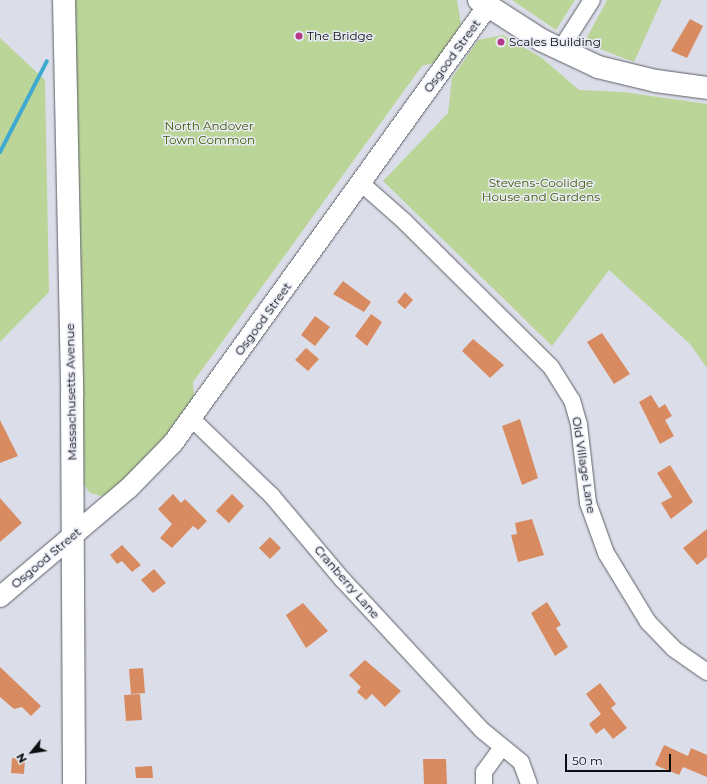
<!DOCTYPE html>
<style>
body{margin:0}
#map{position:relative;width:707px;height:784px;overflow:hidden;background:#dbdee8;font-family:Montserrat,sans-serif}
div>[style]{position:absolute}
.green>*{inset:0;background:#bbd599}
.stream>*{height:4px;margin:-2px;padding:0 2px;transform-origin:2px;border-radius:2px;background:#40a9cf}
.building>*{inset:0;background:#d88b61}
.roads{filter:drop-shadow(0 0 1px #5d5f68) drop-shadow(0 0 1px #5d5f68)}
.minor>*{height:16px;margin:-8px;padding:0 8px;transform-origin:8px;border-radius:8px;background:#fff}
.tertiary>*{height:20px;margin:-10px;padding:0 10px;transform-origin:10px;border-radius:10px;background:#fff}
.secondary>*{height:22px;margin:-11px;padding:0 11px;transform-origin:11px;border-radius:11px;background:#fff}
.dots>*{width:11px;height:11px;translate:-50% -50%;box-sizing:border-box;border:2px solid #e8ebf5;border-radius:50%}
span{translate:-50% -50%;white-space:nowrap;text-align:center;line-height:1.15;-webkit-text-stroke:3px #e8ebf5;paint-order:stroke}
.poi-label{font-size:12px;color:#0b0c0f}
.left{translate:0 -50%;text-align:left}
.street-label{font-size:12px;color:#0b0c0f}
.park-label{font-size:12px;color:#405b01}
.north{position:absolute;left:12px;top:732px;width:40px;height:40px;-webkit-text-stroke:3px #e8ebf5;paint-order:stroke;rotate:240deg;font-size:11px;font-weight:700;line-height:16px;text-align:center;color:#0b0c0f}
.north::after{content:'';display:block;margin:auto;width:14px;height:18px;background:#0b0c0f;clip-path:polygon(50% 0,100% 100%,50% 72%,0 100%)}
.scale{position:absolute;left:565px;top:754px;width:106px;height:18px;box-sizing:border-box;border:2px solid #0b0c0f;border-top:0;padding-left:5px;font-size:12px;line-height:14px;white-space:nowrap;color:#0b0c0f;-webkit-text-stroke:3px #e8ebf5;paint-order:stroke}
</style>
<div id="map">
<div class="green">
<div style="clip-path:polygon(74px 0,457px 0,461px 24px,436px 62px,422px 66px,193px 382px,194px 396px,166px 435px,134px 470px,110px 493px,101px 496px,90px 493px,83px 483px)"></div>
<div style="clip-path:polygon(512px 0,575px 0,556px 30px)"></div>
<div style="clip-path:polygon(607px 0,662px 0,634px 62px,584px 43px)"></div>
<div style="clip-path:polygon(503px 35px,542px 58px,579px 90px,623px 92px,707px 104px,707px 368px,690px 344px,609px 270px,552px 346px,383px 181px,448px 113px,452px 78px,478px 40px)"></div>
<div style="clip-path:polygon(0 38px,45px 80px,49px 292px,0 342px)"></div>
</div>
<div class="stream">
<div style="left:0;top:152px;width:102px;rotate:-62.7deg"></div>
</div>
<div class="building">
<div style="clip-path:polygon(690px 19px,703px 26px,687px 58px,671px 51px)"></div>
<div style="clip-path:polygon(343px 281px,371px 302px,364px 312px,333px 294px)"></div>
<div style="clip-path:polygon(405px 292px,413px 300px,405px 309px,397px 302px)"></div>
<div style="clip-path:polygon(371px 314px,382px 322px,367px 346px,355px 336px)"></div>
<div style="clip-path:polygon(315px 316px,330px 327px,315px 346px,301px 335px)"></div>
<div style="clip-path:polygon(602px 333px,630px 374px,614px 384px,587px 342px)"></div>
<div style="clip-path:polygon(473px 339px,504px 365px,490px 378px,462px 351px)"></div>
<div style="clip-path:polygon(306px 348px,319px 359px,308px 371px,295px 360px)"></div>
<div style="clip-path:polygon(651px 395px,659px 408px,665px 404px,672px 416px,665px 420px,674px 436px,660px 444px,639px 402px)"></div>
<div style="clip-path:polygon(520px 419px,538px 478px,522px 485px,502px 426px)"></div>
<div style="clip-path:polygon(0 420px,18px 456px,0 463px)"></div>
<div style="clip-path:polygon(670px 465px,693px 502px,671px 519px,661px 503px,672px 497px,657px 473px)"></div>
<div style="clip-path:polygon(173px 494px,181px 503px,185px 499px,207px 521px,198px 530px,193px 526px,172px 548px,160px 538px,172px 524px,158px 509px)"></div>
<div style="clip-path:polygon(232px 494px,244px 506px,229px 523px,216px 511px)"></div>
<div style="clip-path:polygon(0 498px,22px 523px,0 542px)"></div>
<div style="clip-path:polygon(532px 519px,544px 555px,518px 562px,511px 535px,517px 534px,515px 523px)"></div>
<div style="clip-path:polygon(707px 529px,707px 557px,697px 565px,683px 548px)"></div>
<div style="clip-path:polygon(270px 537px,281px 548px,270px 559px,259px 548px)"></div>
<div style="clip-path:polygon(122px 545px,141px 565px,132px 572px,122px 561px,117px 564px,110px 555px)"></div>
<div style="clip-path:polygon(154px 569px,166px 583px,153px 593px,141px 580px)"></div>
<div style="clip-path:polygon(547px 602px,561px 625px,556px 628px,568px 647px,555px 656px,531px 613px)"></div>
<div style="clip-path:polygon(303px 603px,328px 631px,306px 648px,286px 615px)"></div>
<div style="clip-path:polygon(365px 660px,401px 691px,385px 707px,372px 694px,366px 700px,357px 692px,361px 687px,349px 675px)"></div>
<div style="clip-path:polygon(0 667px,41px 706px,31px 716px,22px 707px,14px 709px,0 697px)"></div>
<div style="clip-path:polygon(143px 668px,145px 693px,131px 694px,129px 669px)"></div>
<div style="clip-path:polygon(600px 683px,616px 704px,611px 708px,627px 728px,613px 739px,604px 728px,596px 734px,589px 724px,601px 714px,586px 694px)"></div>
<div style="clip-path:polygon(140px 694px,142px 720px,126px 721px,124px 695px)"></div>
<div style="clip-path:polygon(664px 745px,688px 756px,691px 748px,707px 755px,707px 777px,683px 767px,679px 775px,655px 765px)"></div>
<div style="clip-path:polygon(12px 758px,25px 759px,24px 774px,11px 773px)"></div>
<div style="clip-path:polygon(423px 759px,446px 759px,447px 784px,424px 784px)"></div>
<div style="clip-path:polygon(152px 766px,153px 778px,136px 778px,135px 767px)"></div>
</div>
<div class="roads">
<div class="minor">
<div style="left:560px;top:50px;width:59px;rotate:-57.4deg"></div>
<div style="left:361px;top:183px;width:57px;rotate:41.5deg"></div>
<div style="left:404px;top:221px;width:207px;rotate:44.8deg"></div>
<div style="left:551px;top:367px;width:39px;rotate:58deg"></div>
<div style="left:572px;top:400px;width:26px;rotate:74deg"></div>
<div style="left:579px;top:425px;width:79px;rotate:83.4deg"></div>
<div style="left:588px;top:503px;width:53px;rotate:70.2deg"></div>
<div style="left:606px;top:553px;width:81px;rotate:58.7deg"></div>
<div style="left:648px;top:622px;width:37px;rotate:46deg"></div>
<div style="left:674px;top:649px;width:40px;rotate:34.9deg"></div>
<div style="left:191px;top:418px;width:112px;rotate:43.9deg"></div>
<div style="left:272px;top:496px;width:109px;rotate:49.9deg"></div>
<div style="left:342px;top:579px;width:207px;rotate:47.2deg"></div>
<div style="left:483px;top:731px;width:49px;rotate:39.2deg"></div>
<div style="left:521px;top:762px;width:23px;rotate:70deg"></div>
<div style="left:484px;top:784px;width:12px;rotate:-90deg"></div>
<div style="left:484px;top:772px;width:31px;rotate:-54deg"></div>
</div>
<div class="tertiary">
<div style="left:0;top:597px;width:167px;rotate:-40.2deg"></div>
<div style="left:128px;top:489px;width:64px;rotate:-45.6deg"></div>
<div style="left:173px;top:443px;width:537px;rotate:-54.24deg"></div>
</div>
<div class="secondary">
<div style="left:64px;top:0;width:395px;rotate:88.8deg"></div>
<div style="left:72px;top:395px;width:389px;rotate:89.7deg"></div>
<div style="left:479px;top:0;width:74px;rotate:32.8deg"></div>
<div style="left:541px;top:40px;width:63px;rotate:25.3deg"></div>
<div style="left:598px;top:67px;width:60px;rotate:13.6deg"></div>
<div style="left:656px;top:81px;width:51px;rotate:7.8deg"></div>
</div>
</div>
<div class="dots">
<div style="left:299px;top:36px;background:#b53989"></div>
<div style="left:501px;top:42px;background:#b53989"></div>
</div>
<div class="poi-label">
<span class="left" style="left:307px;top:36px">The Bridge</span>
<span class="left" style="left:509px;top:42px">Scales Building</span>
</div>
<div class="street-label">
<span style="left:452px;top:56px;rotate:-54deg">Osgood Street</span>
<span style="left:263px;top:319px;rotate:-54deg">Osgood Street</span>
<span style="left:71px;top:392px;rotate:-91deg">Massachusetts Avenue</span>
<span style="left:584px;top:465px;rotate:81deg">Old Village Lane</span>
<span style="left:46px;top:558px;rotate:-40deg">Osgood Street</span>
<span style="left:347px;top:582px;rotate:49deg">Cranberry Lane</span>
</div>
<div class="park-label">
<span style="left:209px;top:133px">North Andover<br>Town Common</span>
<span style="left:541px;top:190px">Stevens-Coolidge<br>House and Gardens</span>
</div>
<div class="north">N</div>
<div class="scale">50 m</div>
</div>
